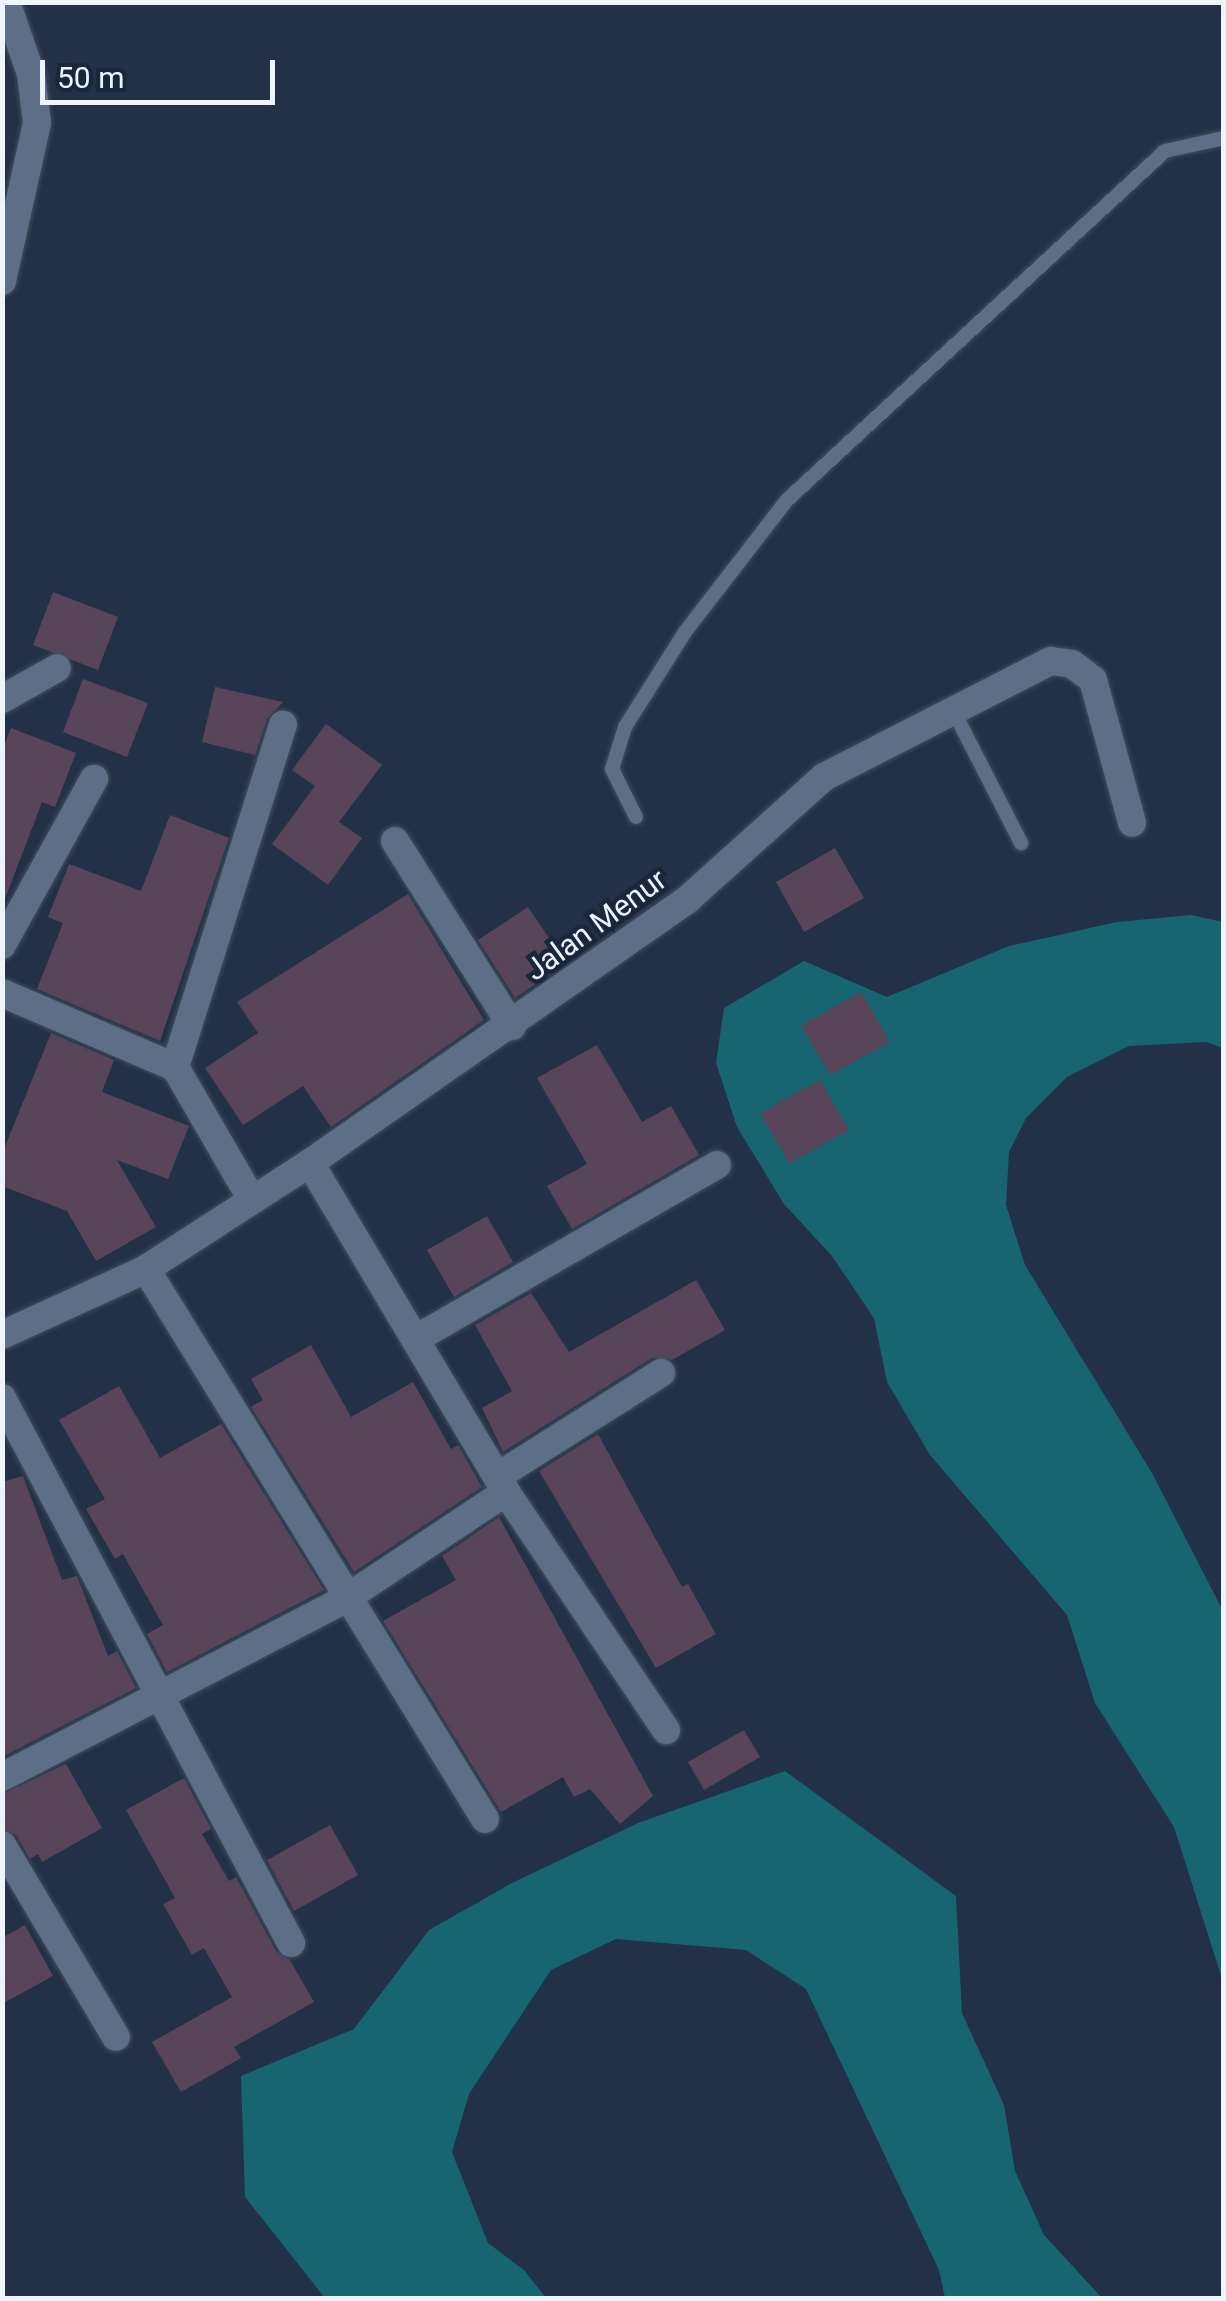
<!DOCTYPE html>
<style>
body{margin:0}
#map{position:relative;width:1226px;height:2301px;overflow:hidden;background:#223147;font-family:Roboto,sans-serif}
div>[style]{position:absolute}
.water>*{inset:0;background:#176571}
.building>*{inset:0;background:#59455a}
.roads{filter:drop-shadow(0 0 2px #414e5e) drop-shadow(0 0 2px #414e5e)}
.service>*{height:14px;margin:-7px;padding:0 7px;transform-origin:7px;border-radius:7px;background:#5d6e87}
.minor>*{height:28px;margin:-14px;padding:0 14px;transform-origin:14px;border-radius:14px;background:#5d6e87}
span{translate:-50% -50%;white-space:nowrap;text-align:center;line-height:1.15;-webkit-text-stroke:9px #18273c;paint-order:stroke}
.street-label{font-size:30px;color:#eef4fc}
.frame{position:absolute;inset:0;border:5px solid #eef4fc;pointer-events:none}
.scale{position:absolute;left:40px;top:60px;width:235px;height:45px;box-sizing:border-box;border:5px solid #eef4fc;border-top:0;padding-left:12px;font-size:30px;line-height:35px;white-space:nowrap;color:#eef4fc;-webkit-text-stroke:8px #18273c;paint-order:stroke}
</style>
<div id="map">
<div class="water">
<div style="clip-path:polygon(1191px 915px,1223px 922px,1223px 1048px,1206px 1042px,1129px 1046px,1067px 1077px,1026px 1118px,1009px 1152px,1006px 1205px,1025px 1265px,1152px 1473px,1223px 1611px,1223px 1982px,1174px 1827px,1095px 1703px,1067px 1615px,930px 1455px,887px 1382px,874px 1318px,832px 1256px,784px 1204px,737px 1127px,716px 1063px,724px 1008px,804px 961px,887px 997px,1009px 946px,1117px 922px)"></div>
<div style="clip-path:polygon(785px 1771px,956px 1896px,962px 2013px,1004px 2105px,1015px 2171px,1044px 2235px,1102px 2298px,945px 2298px,939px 2270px,806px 1989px,746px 1950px,616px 1939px,551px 1970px,469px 2094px,452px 2152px,488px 2243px,524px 2270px,546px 2298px,325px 2298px,245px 2197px,241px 2076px,354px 2029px,429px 1930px,512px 1883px,638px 1823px)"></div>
</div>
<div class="building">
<div style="clip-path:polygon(53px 592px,118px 617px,98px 670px,33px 645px)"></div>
<div style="clip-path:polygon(83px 679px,148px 703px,127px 757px,63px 732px)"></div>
<div style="clip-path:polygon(215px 687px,283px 702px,267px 719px,255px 755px,202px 742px)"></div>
<div style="clip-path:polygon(326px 724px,382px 765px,339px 822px,362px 838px,328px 885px,272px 844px,315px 786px,292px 770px)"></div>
<div style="clip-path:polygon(11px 728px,76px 753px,55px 807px,42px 802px,5px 899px,2px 751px)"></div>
<div style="clip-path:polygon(170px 815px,229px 838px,160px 1041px,37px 989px,63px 923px,48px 917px,69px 864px,141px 891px)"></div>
<div style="clip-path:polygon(835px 848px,864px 898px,804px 932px,776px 882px)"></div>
<div style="clip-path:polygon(408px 894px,484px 1020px,331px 1127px,303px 1086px,243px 1125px,205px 1068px,258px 1033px,237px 1002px)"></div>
<div style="clip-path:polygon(528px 907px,566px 963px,515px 998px,478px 940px)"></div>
<div style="clip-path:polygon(861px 992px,890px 1042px,830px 1075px,801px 1025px)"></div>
<div style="clip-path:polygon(51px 1033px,114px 1060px,102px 1092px,189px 1126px,168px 1179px,117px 1160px,156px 1227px,96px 1261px,67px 1211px,2px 1186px,2px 1154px)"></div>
<div style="clip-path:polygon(597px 1045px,642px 1122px,671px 1106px,699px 1155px,572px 1229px,547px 1186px,587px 1164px,537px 1078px)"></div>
<div style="clip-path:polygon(820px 1080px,849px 1130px,789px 1163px,760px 1113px)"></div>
<div style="clip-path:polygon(487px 1216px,513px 1262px,454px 1297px,427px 1250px)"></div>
<div style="clip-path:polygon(696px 1280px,725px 1330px,672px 1360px,652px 1358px,503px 1452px,482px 1408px,512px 1391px,475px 1325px,531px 1293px,569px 1352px)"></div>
<div style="clip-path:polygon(311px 1345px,351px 1417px,413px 1382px,451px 1449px,458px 1445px,482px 1487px,354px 1572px,251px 1407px,263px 1400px,251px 1379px)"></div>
<div style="clip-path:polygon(119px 1386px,160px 1458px,221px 1424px,324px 1590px,167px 1672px,147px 1634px,163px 1625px,123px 1554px,115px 1559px,86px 1509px,105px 1499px,59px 1420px)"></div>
<div style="clip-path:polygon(598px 1434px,682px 1587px,688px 1584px,716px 1634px,656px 1668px,539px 1471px)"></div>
<div style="clip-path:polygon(23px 1476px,62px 1580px,77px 1576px,108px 1656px,117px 1651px,136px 1688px,2px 1757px,2px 1482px)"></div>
<div style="clip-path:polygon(499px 1517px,653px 1796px,620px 1824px,590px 1789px,574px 1797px,563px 1777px,501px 1812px,383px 1621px,456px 1580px,442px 1556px)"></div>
<div style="clip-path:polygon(744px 1730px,760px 1757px,704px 1790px,688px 1762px)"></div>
<div style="clip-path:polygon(66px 1764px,102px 1828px,42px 1862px,38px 1854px,30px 1859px,16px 1835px,2px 1828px,2px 1794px)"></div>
<div style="clip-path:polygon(184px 1778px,211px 1829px,202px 1834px,229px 1881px,236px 1877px,276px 1951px,290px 1960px,314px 2002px,234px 2047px,241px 2058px,181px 2092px,152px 2042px,232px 1997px,204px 1948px,192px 1955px,163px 1904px,175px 1898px,126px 1810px)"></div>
<div style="clip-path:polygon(330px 1825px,358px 1875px,294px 1911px,267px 1860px)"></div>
<div style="clip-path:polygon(25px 1925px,53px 1976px,2px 2004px,2px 1938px)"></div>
</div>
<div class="roads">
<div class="service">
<div style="left:952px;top:708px;width:152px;rotate:62.9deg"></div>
<div style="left:636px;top:817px;width:54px;rotate:-116.6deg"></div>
<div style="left:612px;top:769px;width:44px;rotate:-72.8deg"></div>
<div style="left:625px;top:727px;width:112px;rotate:-57.7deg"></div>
<div style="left:685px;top:632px;width:167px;rotate:-52.3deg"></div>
<div style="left:787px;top:500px;width:514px;rotate:-42.72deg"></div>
<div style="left:1165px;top:151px;width:60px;rotate:-12.4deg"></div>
</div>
<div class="minor">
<div style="left:2px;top:281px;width:162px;rotate:-77.5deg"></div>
<div style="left:37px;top:123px;width:49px;rotate:-97deg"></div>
<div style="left:31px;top:74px;width:76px;rotate:-109.1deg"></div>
<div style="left:2px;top:699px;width:63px;rotate:-29.4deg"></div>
<div style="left:395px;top:841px;width:219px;rotate:57.7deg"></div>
<div style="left:2px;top:945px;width:190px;rotate:-61deg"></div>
<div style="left:2px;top:993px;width:188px;rotate:23.2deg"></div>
<div style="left:175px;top:1067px;width:151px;rotate:59.9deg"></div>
<div style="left:175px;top:1067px;width:359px;rotate:-72.5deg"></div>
<div style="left:310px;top:1163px;width:383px;rotate:59.2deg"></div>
<div style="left:506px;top:1492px;width:287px;rotate:56.1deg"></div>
<div style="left:146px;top:1269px;width:646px;rotate:58.35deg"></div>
<div style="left:2px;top:1335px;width:158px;rotate:-24.6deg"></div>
<div style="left:146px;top:1269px;width:195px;rotate:-32.9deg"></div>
<div style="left:310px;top:1163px;width:461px;rotate:-34.9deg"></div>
<div style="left:688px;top:899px;width:183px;rotate:-41.9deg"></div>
<div style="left:824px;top:777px;width:255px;rotate:-27.1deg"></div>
<div style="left:1051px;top:661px;width:21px;rotate:8deg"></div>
<div style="left:1072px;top:664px;width:26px;rotate:37deg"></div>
<div style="left:1093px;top:680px;width:148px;rotate:74.7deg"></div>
<div style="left:419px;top:1337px;width:344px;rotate:-30deg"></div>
<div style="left:2px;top:1398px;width:617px;rotate:62.06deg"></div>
<div style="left:498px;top:1476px;width:193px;rotate:-32.3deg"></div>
<div style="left:2px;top:1777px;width:386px;rotate:-27.4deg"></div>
<div style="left:345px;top:1599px;width:193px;rotate:-33.6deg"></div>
<div style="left:2px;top:1845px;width:223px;rotate:59.3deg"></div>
</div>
</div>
<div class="street-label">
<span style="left:596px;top:925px;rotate:-36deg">Jalan Menur</span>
</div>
<div class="frame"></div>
<div class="scale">50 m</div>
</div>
